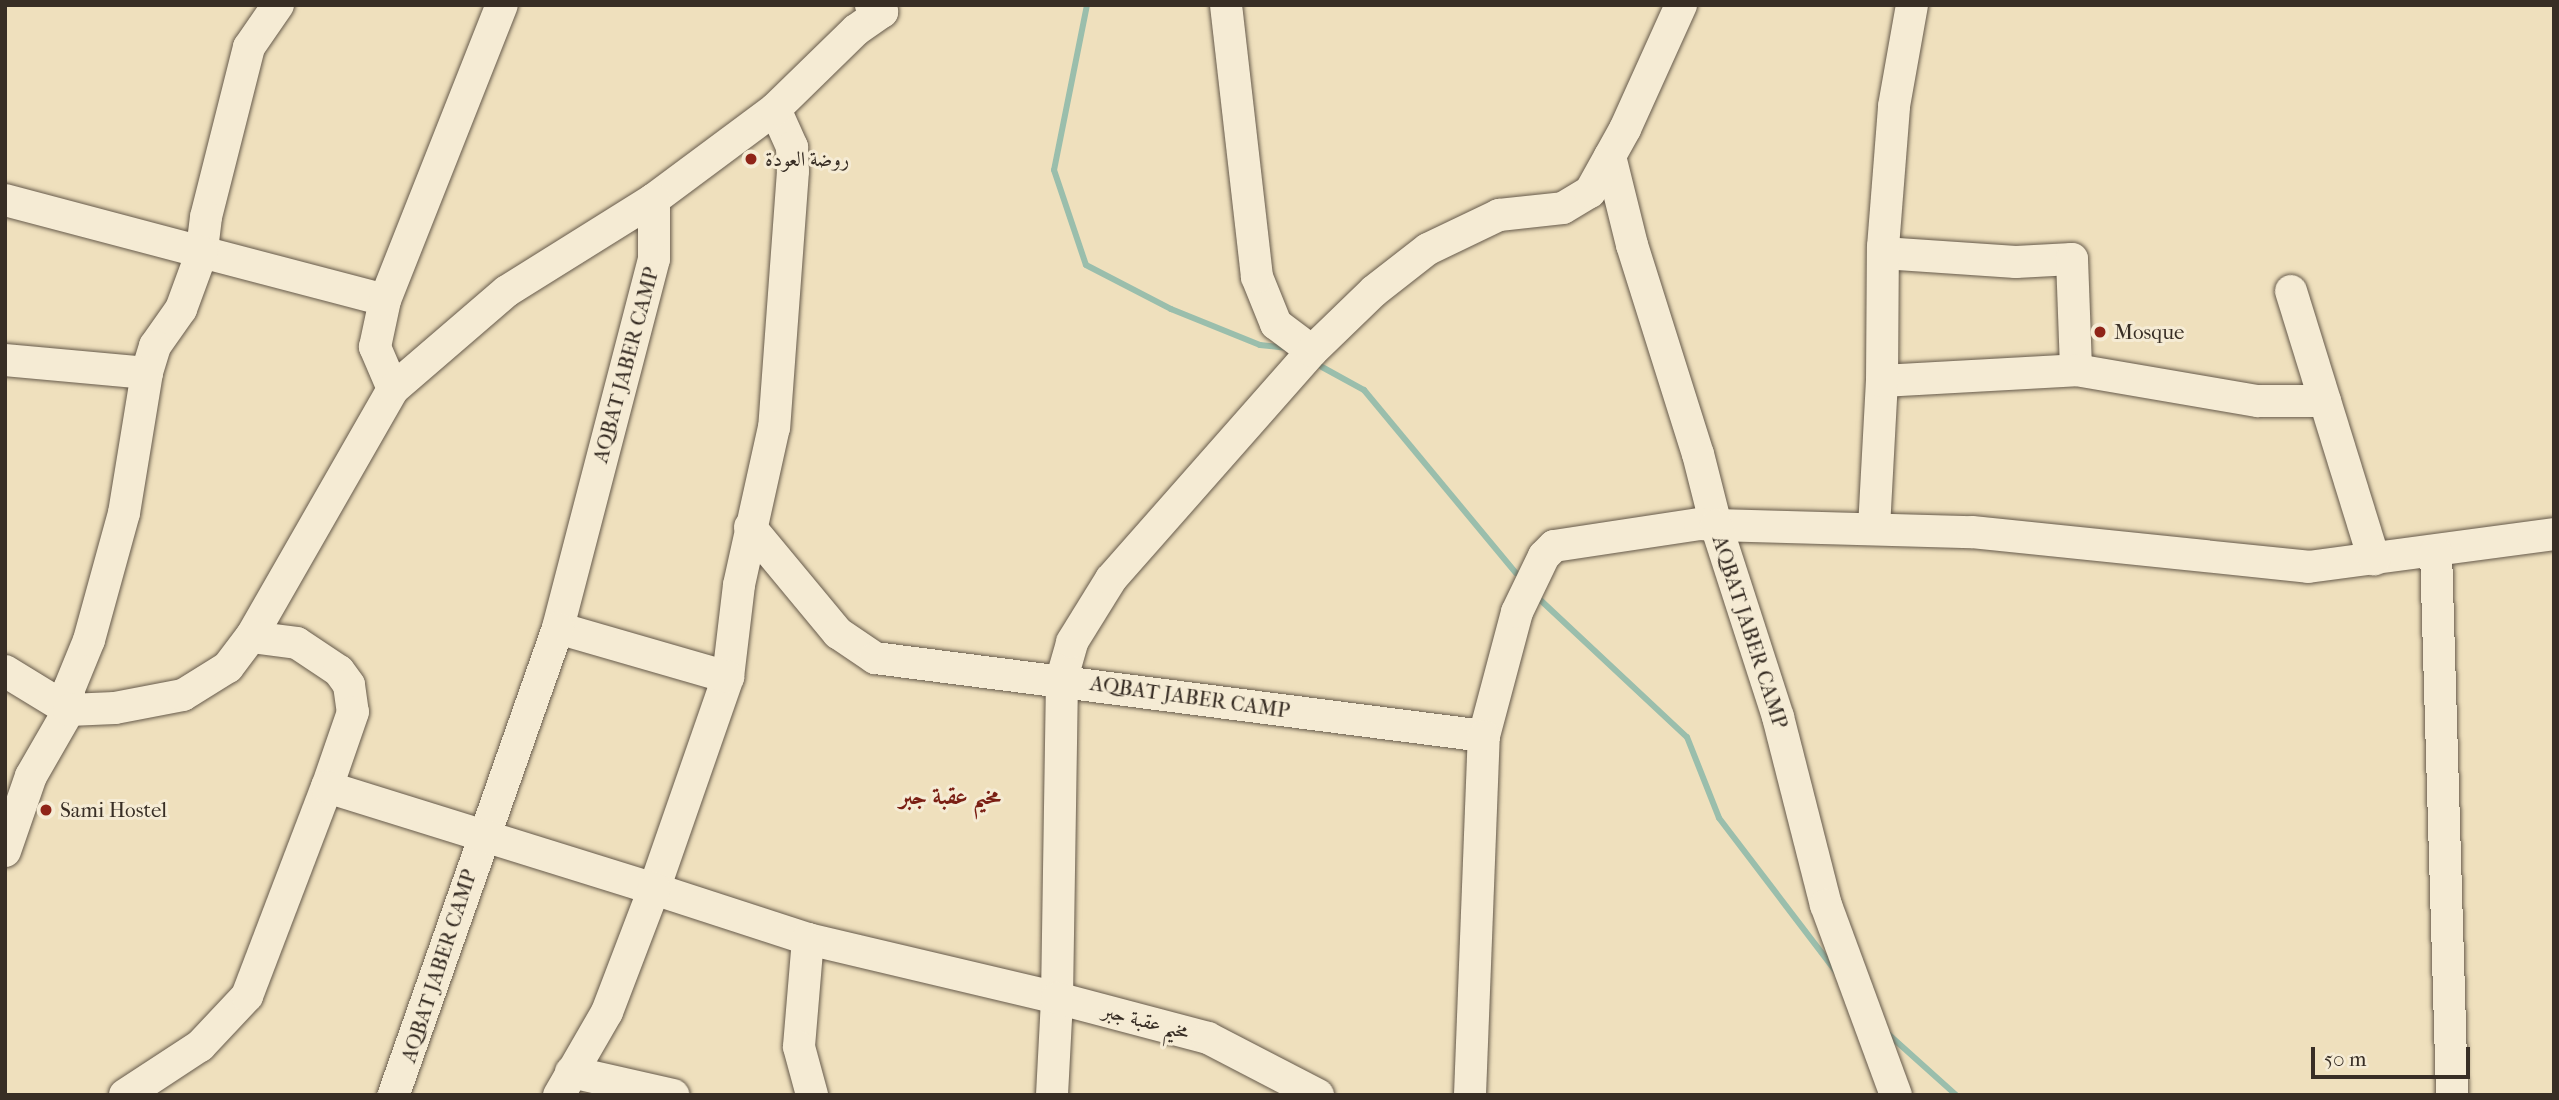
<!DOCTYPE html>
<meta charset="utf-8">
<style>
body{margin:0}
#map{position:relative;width:2559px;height:1100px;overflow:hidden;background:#efe0bd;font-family:"IM FELL French Canon",Amiri,serif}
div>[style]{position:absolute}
.stream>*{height:6px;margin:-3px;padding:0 3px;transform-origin:3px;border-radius:3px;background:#9abeac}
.roads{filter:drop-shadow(0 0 2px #665a4b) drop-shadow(0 0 2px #665a4b)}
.minor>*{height:32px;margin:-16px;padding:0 16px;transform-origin:16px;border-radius:16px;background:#f5ebd4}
.dots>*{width:19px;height:19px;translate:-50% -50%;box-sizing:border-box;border:4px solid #f5ebd4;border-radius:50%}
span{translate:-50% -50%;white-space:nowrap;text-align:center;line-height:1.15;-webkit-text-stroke:6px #f5ebd4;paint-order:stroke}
.poi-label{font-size:21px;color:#382e25}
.left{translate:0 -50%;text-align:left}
.street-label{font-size:21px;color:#382e25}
.quarter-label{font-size:24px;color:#7a1f14;font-weight:700}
.frame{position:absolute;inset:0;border:7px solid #382e25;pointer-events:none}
.scale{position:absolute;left:2311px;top:1047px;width:159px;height:32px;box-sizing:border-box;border:4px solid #382e25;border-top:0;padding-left:9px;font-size:21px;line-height:24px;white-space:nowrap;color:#382e25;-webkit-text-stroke:5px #f5ebd4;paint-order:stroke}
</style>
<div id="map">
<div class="stream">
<div style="left:1087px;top:5px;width:168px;rotate:101.3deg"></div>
<div style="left:1054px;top:170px;width:100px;rotate:71.4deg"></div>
<div style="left:1086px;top:265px;width:96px;rotate:27.4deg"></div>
<div style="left:1171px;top:309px;width:96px;rotate:22deg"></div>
<div style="left:1260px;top:345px;width:28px;rotate:6deg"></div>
<div style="left:1322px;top:367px;width:48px;rotate:28.7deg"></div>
<div style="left:1364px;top:390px;width:238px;rotate:50.3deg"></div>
<div style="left:1535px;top:595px;width:208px;rotate:43.1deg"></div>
<div style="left:1687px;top:737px;width:87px;rotate:68.4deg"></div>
<div style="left:1719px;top:818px;width:195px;rotate:52.7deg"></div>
<div style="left:1887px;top:1033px;width:93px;rotate:41.9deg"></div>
</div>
<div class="roads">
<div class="minor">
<div style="left:278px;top:5px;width:51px;rotate:124.6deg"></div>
<div style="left:249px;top:47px;width:175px;rotate:104.2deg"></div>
<div style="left:206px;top:217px;width:35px;rotate:97deg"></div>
<div style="left:202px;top:252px;width:189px;rotate:14.7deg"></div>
<div style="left:775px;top:109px;width:42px;rotate:65.9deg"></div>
<div style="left:792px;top:147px;width:24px;rotate:88deg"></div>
<div style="left:793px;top:171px;width:257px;rotate:94.2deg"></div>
<div style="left:774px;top:427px;width:162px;rotate:102.5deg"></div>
<div style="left:739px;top:585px;width:93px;rotate:96.8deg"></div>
<div style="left:728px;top:677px;width:225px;rotate:109.2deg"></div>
<div style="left:654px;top:889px;width:162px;rotate:18deg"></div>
<div style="left:808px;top:939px;width:256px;rotate:13.3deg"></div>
<div style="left:1057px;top:998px;width:320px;rotate:-89.1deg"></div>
<div style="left:1062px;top:678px;width:37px;rotate:-74deg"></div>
<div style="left:1072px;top:642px;width:74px;rotate:-58.2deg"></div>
<div style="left:1111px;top:579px;width:304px;rotate:-48.6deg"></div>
<div style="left:1312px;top:351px;width:45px;rotate:-143.1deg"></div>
<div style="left:1276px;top:324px;width:51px;rotate:-112deg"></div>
<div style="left:1257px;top:277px;width:274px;rotate:-96.5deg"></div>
<div style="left:1610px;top:156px;width:92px;rotate:76.1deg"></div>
<div style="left:1632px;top:245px;width:219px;rotate:72.5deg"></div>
<div style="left:1698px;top:454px;width:73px;rotate:75.8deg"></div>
<div style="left:1716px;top:525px;width:256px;rotate:1.6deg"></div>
<div style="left:1972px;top:532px;width:338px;rotate:5.9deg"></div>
<div style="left:2308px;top:567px;width:248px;rotate:-7.6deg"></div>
<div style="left:654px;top:199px;width:151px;rotate:-36.6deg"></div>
<div style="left:775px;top:109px;width:113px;rotate:-44.3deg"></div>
<div style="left:856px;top:30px;width:32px;rotate:-35deg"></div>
<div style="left:882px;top:12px;width:13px;rotate:-148deg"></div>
<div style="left:5px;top:200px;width:204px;rotate:14.8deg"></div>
<div style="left:202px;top:252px;width:61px;rotate:110.2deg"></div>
<div style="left:181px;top:309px;width:45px;rotate:125.1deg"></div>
<div style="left:155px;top:346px;width:28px;rotate:107deg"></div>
<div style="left:147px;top:373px;width:143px;rotate:-174.8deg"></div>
<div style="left:1883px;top:253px;width:133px;rotate:3.9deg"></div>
<div style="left:2016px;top:262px;width:56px;rotate:-3.1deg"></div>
<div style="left:2072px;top:259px;width:111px;rotate:87.9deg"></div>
<div style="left:2291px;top:291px;width:281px;rotate:72.8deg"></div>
<div style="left:1312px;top:351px;width:86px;rotate:-44.1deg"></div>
<div style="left:1374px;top:291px;width:68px;rotate:-37.9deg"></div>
<div style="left:1428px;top:249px;width:79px;rotate:-25.6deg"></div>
<div style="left:1499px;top:215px;width:64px;rotate:-6.2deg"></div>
<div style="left:1563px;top:208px;width:31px;rotate:-31deg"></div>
<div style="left:1590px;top:192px;width:72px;rotate:-60.9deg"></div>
<div style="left:1625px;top:129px;width:136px;rotate:-65.7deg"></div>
<div style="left:1882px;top:381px;width:194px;rotate:-3.2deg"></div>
<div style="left:2076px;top:370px;width:185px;rotate:9.7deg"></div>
<div style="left:2258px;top:401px;width:67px"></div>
<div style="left:393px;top:389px;width:46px;rotate:-113.2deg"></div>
<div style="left:375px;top:347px;width:48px;rotate:-78deg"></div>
<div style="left:385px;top:300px;width:317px;rotate:-68.4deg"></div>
<div style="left:750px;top:527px;width:138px;rotate:50.3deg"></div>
<div style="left:838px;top:633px;width:45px;rotate:34deg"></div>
<div style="left:875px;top:658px;width:614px;rotate:7.3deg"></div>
<div style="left:1484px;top:736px;width:128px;rotate:-75.1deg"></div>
<div style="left:1517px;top:612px;width:62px;rotate:-64.3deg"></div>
<div style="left:1544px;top:556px;width:14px;rotate:-45deg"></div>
<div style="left:1554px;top:546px;width:148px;rotate:-8.6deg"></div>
<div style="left:1700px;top:524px;width:16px;rotate:4deg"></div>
<div style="left:1716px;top:525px;width:202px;rotate:72.1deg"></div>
<div style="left:1778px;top:717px;width:194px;rotate:75.7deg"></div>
<div style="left:1826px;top:905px;width:202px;rotate:69.8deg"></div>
<div style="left:1874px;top:528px;width:147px;rotate:-86.9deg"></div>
<div style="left:1882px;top:381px;width:134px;rotate:-89.6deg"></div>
<div style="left:1883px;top:247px;width:141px;rotate:-85.5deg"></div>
<div style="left:1894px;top:106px;width:103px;rotate:-79.9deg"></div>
<div style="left:2436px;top:552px;width:543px;rotate:88.31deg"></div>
<div style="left:558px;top:628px;width:177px;rotate:16.1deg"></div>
<div style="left:251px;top:637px;width:286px;rotate:-60.2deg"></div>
<div style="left:393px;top:389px;width:150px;rotate:-40.7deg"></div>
<div style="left:507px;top:291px;width:173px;rotate:-32deg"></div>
<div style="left:654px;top:199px;width:60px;rotate:90deg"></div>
<div style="left:654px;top:259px;width:381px;rotate:104.6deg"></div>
<div style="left:558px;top:628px;width:495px;rotate:109.4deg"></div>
<div style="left:5px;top:671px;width:75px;rotate:31.4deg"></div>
<div style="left:69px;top:710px;width:21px;rotate:-90deg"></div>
<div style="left:69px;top:689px;width:53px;rotate:-67.8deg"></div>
<div style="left:89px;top:640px;width:132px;rotate:-74.6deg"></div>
<div style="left:124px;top:513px;width:142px;rotate:-80.7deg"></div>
<div style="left:5px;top:851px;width:79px;rotate:-70.9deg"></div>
<div style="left:31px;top:776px;width:76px;rotate:-60.1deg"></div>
<div style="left:69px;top:710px;width:46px;rotate:-2.5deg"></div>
<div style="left:115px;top:708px;width:69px;rotate:-10.8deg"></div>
<div style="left:183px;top:695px;width:53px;rotate:-31.9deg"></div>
<div style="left:228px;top:667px;width:38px;rotate:-53deg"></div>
<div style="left:251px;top:637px;width:46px;rotate:7.4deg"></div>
<div style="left:297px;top:643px;width:50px;rotate:33.7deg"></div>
<div style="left:339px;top:671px;width:17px;rotate:54deg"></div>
<div style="left:349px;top:685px;width:27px;rotate:82deg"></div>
<div style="left:353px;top:712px;width:79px;rotate:109.1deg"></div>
<div style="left:808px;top:939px;width:108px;rotate:94.8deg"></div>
<div style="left:799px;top:1047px;width:50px;rotate:74.8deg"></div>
<div style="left:571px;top:1072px;width:105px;rotate:12.7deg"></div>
<div style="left:125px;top:1095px;width:90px;rotate:-33.2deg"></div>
<div style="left:200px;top:1046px;width:69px;rotate:-46.8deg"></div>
<div style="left:247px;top:996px;width:224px;rotate:-69.1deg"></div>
<div style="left:327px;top:787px;width:343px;rotate:17.3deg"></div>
<div style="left:654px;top:889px;width:132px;rotate:110.9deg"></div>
<div style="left:607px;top:1012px;width:96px;rotate:120deg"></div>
<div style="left:1052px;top:1095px;width:97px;rotate:-87deg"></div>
<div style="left:1057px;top:998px;width:156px;rotate:14.8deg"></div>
<div style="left:1208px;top:1038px;width:124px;rotate:27.4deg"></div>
<div style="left:1470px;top:1095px;width:359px;rotate:-87.8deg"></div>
</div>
</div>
<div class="dots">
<div style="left:751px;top:159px;background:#8f2418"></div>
<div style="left:2100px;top:332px;background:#8f2418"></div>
<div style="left:46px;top:810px;background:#8f2418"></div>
</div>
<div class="poi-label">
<span class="left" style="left:765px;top:159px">روضة العودة</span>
<span class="left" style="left:2114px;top:332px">Mosque</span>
<span class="left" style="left:60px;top:810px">Sami Hostel</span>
</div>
<div class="street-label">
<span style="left:626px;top:365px;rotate:-75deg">AQBAT JABER CAMP</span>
<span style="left:1750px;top:632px;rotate:72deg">AQBAT JABER CAMP</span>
<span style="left:1190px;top:697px;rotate:8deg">AQBAT JABER CAMP</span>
<span style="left:439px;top:966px;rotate:-72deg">AQBAT JABER CAMP</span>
<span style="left:1146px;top:1021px;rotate:15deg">مخيم عقبة جبر</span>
</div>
<div class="quarter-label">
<span style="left:950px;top:797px">مخيم عقبة جبر</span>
</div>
<div class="frame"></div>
<div class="scale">50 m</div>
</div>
